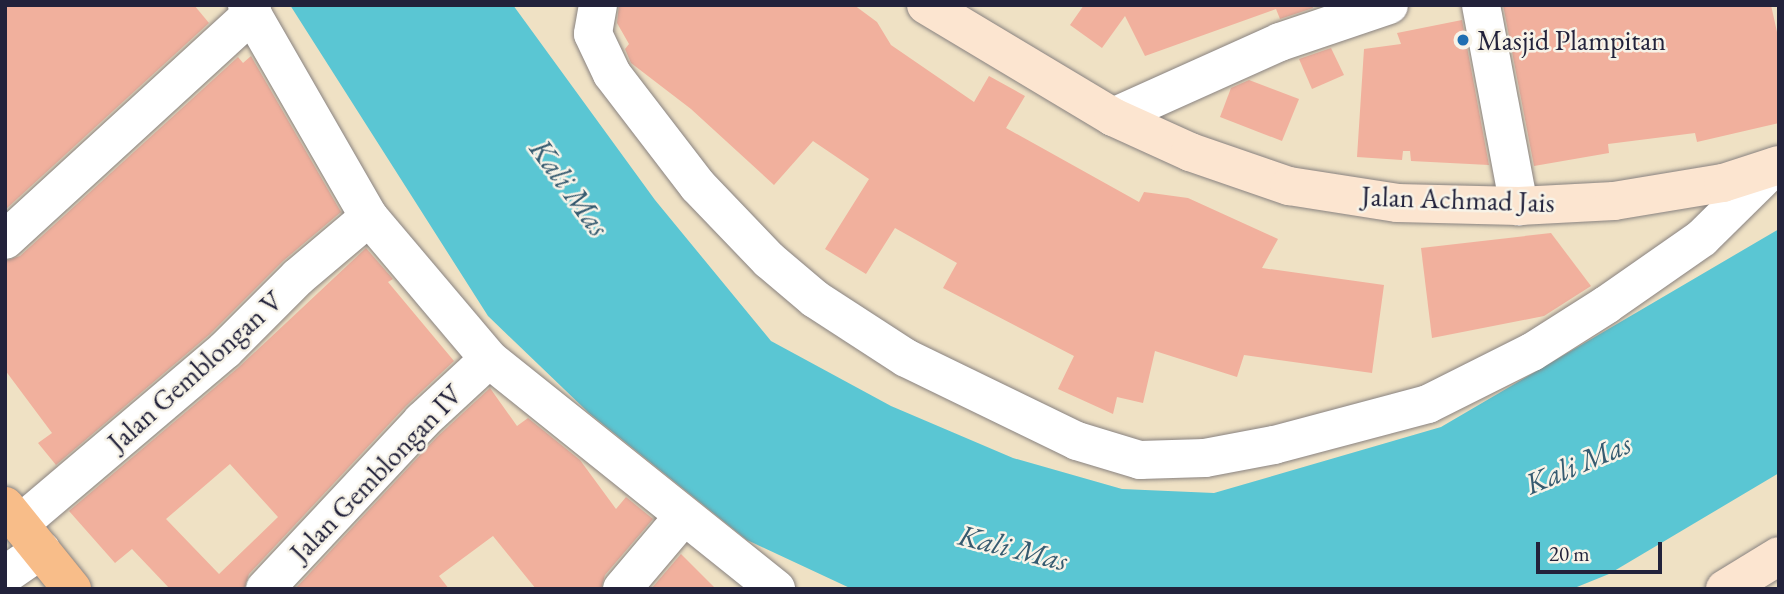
<!DOCTYPE html>
<style>
body{margin:0}
#map{position:relative;width:1784px;height:594px;overflow:hidden;background:#efe1c4;font-family:"EB Garamond",serif}
div>[style]{position:absolute}
.water>*{inset:0;background:#5ac6d3}
.building>*{inset:0;background:#f1b09d}
.roads{filter:drop-shadow(0 0 2px #888280) drop-shadow(0 0 2px #888280)}
.street>*{height:38px;margin:-19px;padding:0 19px;transform-origin:19px;border-radius:19px;background:#fff}
.secondary>*{height:38px;margin:-19px;padding:0 19px;transform-origin:19px;border-radius:19px;background:#fce5d0}
.primary>*{height:38px;margin:-19px;padding:0 19px;transform-origin:19px;border-radius:19px;background:#f8bd89}
.dots>*{width:19px;height:19px;translate:-50% -50%;box-sizing:border-box;border:4px solid #f7f3e8;border-radius:50%}
span{translate:-50% -50%;white-space:nowrap;text-align:center;line-height:1.15;-webkit-text-stroke:5px #f7f3e8;paint-order:stroke}
.poi-label{font-size:28px;color:#22223b}
.left{translate:0 -50%;text-align:left}
.street-label{font-size:28px;color:#22223b}
.water-label{font-size:30px;color:#365b70;font-style:italic}
.frame{position:absolute;inset:0;border:7px solid #22223b;pointer-events:none}
.scale{position:absolute;left:1536px;top:542px;width:126px;height:32px;box-sizing:border-box;border:4px solid #22223b;border-top:0;padding-left:9px;font-size:21px;line-height:24px;white-space:nowrap;color:#22223b;-webkit-text-stroke:5px #f7f3e8;paint-order:stroke}
</style>
<div id="map">
<div class="water">
<div style="clip-path:polygon(290px 5px,513px 5px,655px 200px,771px 341px,891px 406px,1013px 458px,1122px 489px,1214px 493px,1441px 427px,1779px 229px,1779px 473px,1609px 574px,1572px 589px,852px 589px,747px 540px,589px 413px,488px 316px)"></div>
</div>
<div class="building">
<div style="clip-path:polygon(5px 5px,194px 5px,209px 23px,5px 210px)"></div>
<div style="clip-path:polygon(619px 5px,854px 5px,877px 22px,891px 45px,974px 102px,989px 76px,1025px 96px,1006px 128px,1139px 202px,1144px 192px,1188px 198px,1278px 239px,1262px 268px,1384px 285px,1372px 373px,1244px 355px,1237px 377px,1155px 351px,1143px 403px,1117px 397px,1113px 414px,1058px 389px,1074px 356px,943px 288px,957px 263px,895px 228px,866px 274px,825px 249px,869px 179px,813px 141px,774px 185px,691px 109px,631px 63px,625px 49px,629px 44px,617px 23px)"></div>
<div style="clip-path:polygon(1084px 5px,1312px 5px,1313px 8px,1280px 19px,1276px 9px,1145px 56px,1125px 16px,1102px 48px,1070px 25px)"></div>
<div style="clip-path:polygon(1503px 5px,1771px 5px,1779px 41px,1779px 123px,1697px 142px,1695px 133px,1608px 144px,1609px 153px,1534px 166px)"></div>
<div style="clip-path:polygon(1462px 20px,1489px 165px,1411px 161px,1410px 151px,1403px 151px,1402px 160px,1357px 157px,1364px 49px,1401px 44px,1397px 33px)"></div>
<div style="clip-path:polygon(1331px 48px,1344px 75px,1312px 89px,1299px 59px)"></div>
<div style="clip-path:polygon(251px 56px,341px 212px,283px 261px,210px 334px,56px 465px,38px 443px,52px 433px,5px 370px,5px 261px,20px 256px,238px 57px,243px 63px)"></div>
<div style="clip-path:polygon(1249px 80px,1299px 99px,1282px 141px,1220px 117px,1231px 88px)"></div>
<div style="clip-path:polygon(1551px 233px,1591px 286px,1544px 316px,1432px 338px,1421px 248px)"></div>
<div style="clip-path:polygon(evenodd,366px 248px,393px 279px,388px 282px,454px 361px,406px 406px,249px 574px,244px 589px,170px 589px,132px 549px,115px 563px,69px 511px,239px 367px,366px 248px,230px 464px,278px 517px,219px 574px,166px 519px,230px 464px)"></div>
<div style="clip-path:polygon(490px 388px,517px 426px,528px 418px,580px 460px,616px 509px,626px 497px,653px 519px,605px 575px,601px 589px,536px 589px,493px 536px,439px 576px,449px 589px,295px 589px,437px 437px)"></div>
<div style="clip-path:polygon(681px 554px,716px 589px,651px 589px)"></div>
</div>
<div class="roads">
<div class="street">
<div style="left:247px;top:5px;width:245px;rotate:60.1deg"></div>
<div style="left:369px;top:217px;width:186px;rotate:49.8deg"></div>
<div style="left:489px;top:359px;width:368px;rotate:38.7deg"></div>
<div style="left:598px;top:5px;width:29px;rotate:100deg"></div>
<div style="left:593px;top:34px;width:44px;rotate:64.6deg"></div>
<div style="left:612px;top:74px;width:141px;rotate:52.5deg"></div>
<div style="left:698px;top:186px;width:103px;rotate:46.2deg"></div>
<div style="left:769px;top:260px;width:60px;rotate:40.3deg"></div>
<div style="left:815px;top:299px;width:108px;rotate:33deg"></div>
<div style="left:906px;top:358px;width:190px;rotate:25.9deg"></div>
<div style="left:1077px;top:441px;width:66px;rotate:16.8deg"></div>
<div style="left:1140px;top:460px;width:65px;rotate:-1.8deg"></div>
<div style="left:1205px;top:458px;width:70px;rotate:-10.7deg"></div>
<div style="left:1274px;top:445px;width:159px;rotate:-14.9deg"></div>
<div style="left:1428px;top:404px;width:116px;rotate:-26.6deg"></div>
<div style="left:1532px;top:352px;width:88px;rotate:-32.4deg"></div>
<div style="left:1606px;top:305px;width:117px;rotate:-34.9deg"></div>
<div style="left:1702px;top:238px;width:101px;rotate:-44.6deg"></div>
<div style="left:1481px;top:5px;width:205px;rotate:79.3deg"></div>
<div style="left:1113px;top:117px;width:183px;rotate:-24.2deg"></div>
<div style="left:1280px;top:42px;width:115px;rotate:-18.7deg"></div>
<div style="left:5px;top:240px;width:336px;rotate:-42.5deg"></div>
<div style="left:21px;top:523px;width:267px;rotate:-40.3deg"></div>
<div style="left:225px;top:350px;width:103px;rotate:-45deg"></div>
<div style="left:298px;top:277px;width:93px;rotate:-40.2deg"></div>
<div style="left:5px;top:575px;width:44px;rotate:-34.8deg"></div>
<div style="left:265px;top:589px;width:230px;rotate:-46.9deg"></div>
<div style="left:422px;top:421px;width:91px;rotate:-42.8deg"></div>
<div style="left:622px;top:589px;width:94px;rotate:-49.7deg"></div>
</div>
<div class="secondary">
<div style="left:926px;top:5px;width:218px;rotate:30.9deg"></div>
<div style="left:1113px;top:117px;width:85px;rotate:24.4deg"></div>
<div style="left:1190px;top:152px;width:105px;rotate:19deg"></div>
<div style="left:1289px;top:186px;width:109px;rotate:8.9deg"></div>
<div style="left:1397px;top:203px;width:122px;rotate:1.4deg"></div>
<div style="left:1519px;top:206px;width:95px;rotate:-3deg"></div>
<div style="left:1614px;top:201px;width:110px;rotate:-9.4deg"></div>
<div style="left:1723px;top:183px;width:59px;rotate:-17.8deg"></div>
<div style="left:1725px;top:589px;width:63px;rotate:-31.4deg"></div>
</div>
<div class="primary">
<div style="left:5px;top:506px;width:107px;rotate:51.1deg"></div>
</div>
</div>
<div class="dots">
<div style="left:1463px;top:40px;background:#1f6fb2"></div>
</div>
<div class="poi-label">
<span class="left" style="left:1477px;top:40px">Masjid Plampitan</span>
</div>
<div class="street-label">
<span style="left:1458px;top:199px;rotate:2deg">Jalan Achmad Jais</span>
<span style="left:195px;top:371px;rotate:-42deg">Jalan Gemblongan V</span>
<span style="left:376px;top:473px;rotate:-46deg">Jalan Gemblongan IV</span>
</div>
<div class="water-label">
<span style="left:569px;top:188px;rotate:54deg">Kali Mas</span>
<span style="left:1578px;top:464px;rotate:-23deg">Kali Mas</span>
<span style="left:1013px;top:548px;rotate:14deg">Kali Mas</span>
</div>
<div class="frame"></div>
<div class="scale">20 m</div>
</div>
